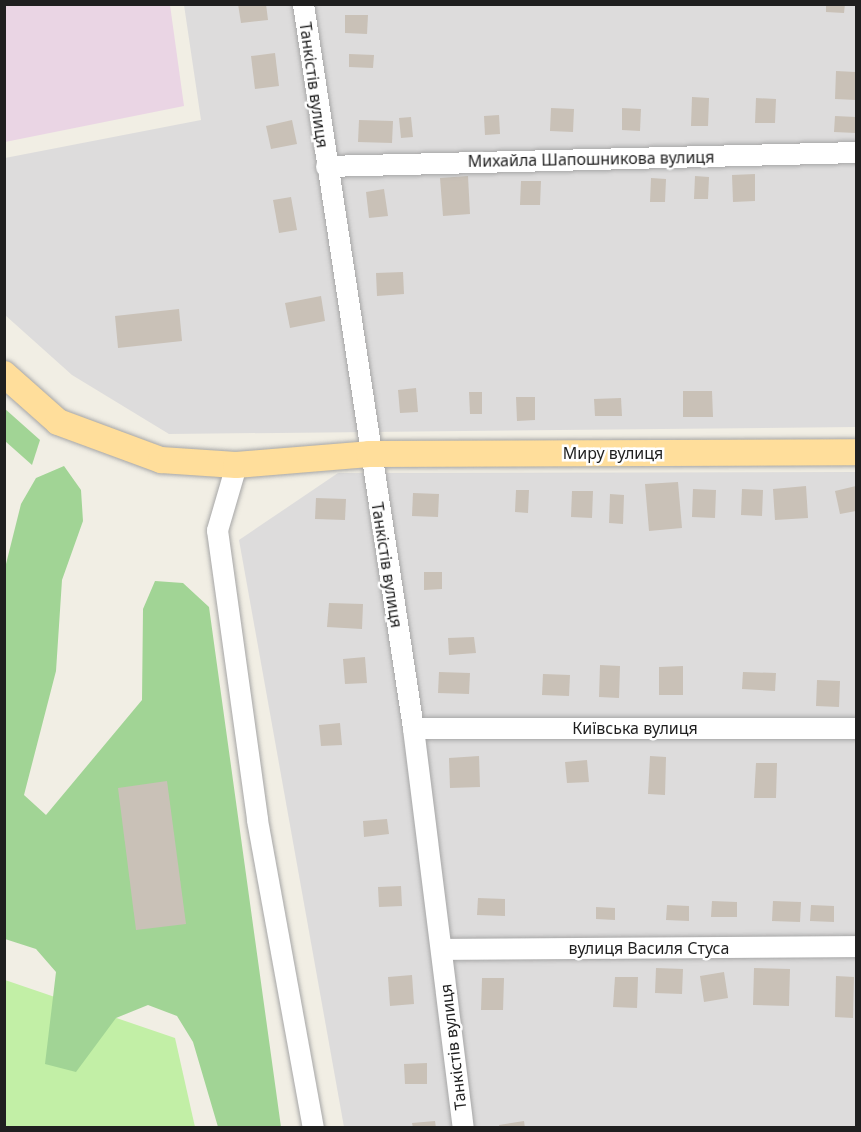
<!DOCTYPE html>
<meta charset="utf-8">
<style>
body{margin:0}
#map{position:relative;width:861px;height:1132px;overflow:hidden;background:#f1eee4;font-family:"Noto Sans",sans-serif}
div>[style]{position:absolute}
.residential>*{inset:0;background:#dddcdc}
.industrial>*{inset:0;background:#ead5e4}
.grass>*{inset:0;background:#c2efa6}
.forest>*{inset:0;background:#a1d495}
.building>*{inset:0;background:#c9c1b7}
.roads{filter:drop-shadow(0 0 2px #a6a6a6) drop-shadow(0 0 2px #a6a6a6)}
.minor>*{height:21px;margin:-10.5px;padding:0 10.5px;transform-origin:10.5px;border-radius:10.5px;background:#fff}
.major>*{height:26px;margin:-13px;padding:0 13px;transform-origin:13px;border-radius:13px;background:#ffde9b}
span{translate:-50% -50%;white-space:nowrap;text-align:center;line-height:1.15;-webkit-text-stroke:5px #fff;paint-order:stroke}
.street-label{font-size:16px;color:#1f1f1f}
.frame{position:absolute;inset:0;border:6px solid #1f1f1f;pointer-events:none}
</style>
<div id="map">
<div class="residential">
<div style="clip-path:polygon(184px 5px,856px 5px,856px 427px,169px 434px,72px 375px,5px 315px,5px 158px,201px 120px)"></div>
<div style="clip-path:polygon(856px 472px,856px 1127px,344px 1127px,239px 540px,338px 473px)"></div>
</div>
<div class="industrial">
<div style="clip-path:polygon(5px 4px,170px 5px,184px 106px,5px 142px)"></div>
</div>
<div class="grass">
<div style="clip-path:polygon(5px 980px,175px 1038px,195px 1127px,5px 1128px)"></div>
</div>
<div class="forest">
<div style="clip-path:polygon(4px 408px,40px 440px,32px 465px,5px 441px)"></div>
<div style="clip-path:polygon(64px 466px,81px 490px,83px 521px,62px 580px,56px 671px,24px 795px,46px 815px,142px 700px,143px 609px,155px 581px,183px 583px,209px 607px,281px 1127px,218px 1127px,193px 1042px,177px 1016px,148px 1005px,116px 1018px,76px 1072px,45px 1064px,56px 972px,36px 949px,5px 939px,5px 568px,21px 504px,36px 478px)"></div>
</div>
<div class="building">
<div style="clip-path:polygon(238px 4px,266px 4px,268px 20px,241px 23px)"></div>
<div style="clip-path:polygon(826px 4px,845px 4px,844px 13px,826px 12px)"></div>
<div style="clip-path:polygon(345px 15px,368px 15px,367px 34px,345px 33px)"></div>
<div style="clip-path:polygon(275px 53px,279px 86px,255px 89px,251px 56px)"></div>
<div style="clip-path:polygon(349px 54px,374px 55px,373px 68px,349px 67px)"></div>
<div style="clip-path:polygon(836px 71px,856px 72px,856px 100px,835px 99px)"></div>
<div style="clip-path:polygon(692px 97px,709px 98px,708px 126px,691px 126px)"></div>
<div style="clip-path:polygon(756px 98px,776px 99px,775px 123px,755px 123px)"></div>
<div style="clip-path:polygon(551px 108px,574px 109px,573px 132px,550px 131px)"></div>
<div style="clip-path:polygon(622px 108px,641px 109px,640px 131px,622px 130px)"></div>
<div style="clip-path:polygon(499px 115px,500px 134px,485px 135px,484px 116px)"></div>
<div style="clip-path:polygon(835px 116px,856px 117px,856px 133px,834px 132px)"></div>
<div style="clip-path:polygon(411px 117px,413px 137px,401px 138px,399px 118px)"></div>
<div style="clip-path:polygon(292px 120px,297px 144px,271px 149px,266px 126px)"></div>
<div style="clip-path:polygon(359px 120px,393px 121px,392px 143px,358px 142px)"></div>
<div style="clip-path:polygon(755px 174px,755px 201px,733px 202px,732px 175px)"></div>
<div style="clip-path:polygon(468px 176px,470px 214px,443px 216px,440px 178px)"></div>
<div style="clip-path:polygon(695px 176px,709px 177px,708px 199px,694px 199px)"></div>
<div style="clip-path:polygon(651px 178px,666px 179px,665px 202px,650px 202px)"></div>
<div style="clip-path:polygon(521px 181px,541px 181px,540px 205px,520px 205px)"></div>
<div style="clip-path:polygon(384px 189px,388px 216px,369px 218px,366px 192px)"></div>
<div style="clip-path:polygon(291px 197px,297px 230px,279px 233px,273px 200px)"></div>
<div style="clip-path:polygon(403px 272px,404px 294px,377px 296px,376px 273px)"></div>
<div style="clip-path:polygon(321px 296px,325px 321px,290px 328px,285px 303px)"></div>
<div style="clip-path:polygon(179px 309px,182px 341px,118px 348px,115px 316px)"></div>
<div style="clip-path:polygon(416px 388px,418px 412px,400px 413px,398px 390px)"></div>
<div style="clip-path:polygon(683px 391px,712px 391px,713px 417px,683px 417px)"></div>
<div style="clip-path:polygon(469px 392px,482px 392px,482px 414px,470px 414px)"></div>
<div style="clip-path:polygon(516px 397px,535px 397px,535px 420px,517px 421px)"></div>
<div style="clip-path:polygon(621px 398px,622px 416px,595px 416px,594px 399px)"></div>
<div style="clip-path:polygon(678px 482px,682px 528px,649px 531px,645px 484px)"></div>
<div style="clip-path:polygon(806px 486px,808px 518px,775px 520px,773px 489px)"></div>
<div style="clip-path:polygon(856px 486px,856px 511px,840px 514px,835px 491px)"></div>
<div style="clip-path:polygon(693px 489px,716px 490px,715px 518px,692px 517px)"></div>
<div style="clip-path:polygon(742px 489px,763px 490px,762px 516px,741px 515px)"></div>
<div style="clip-path:polygon(516px 490px,529px 490px,528px 513px,515px 512px)"></div>
<div style="clip-path:polygon(572px 491px,593px 491px,592px 518px,571px 517px)"></div>
<div style="clip-path:polygon(413px 493px,439px 494px,438px 517px,412px 516px)"></div>
<div style="clip-path:polygon(610px 494px,624px 495px,623px 524px,609px 523px)"></div>
<div style="clip-path:polygon(316px 498px,346px 499px,345px 520px,315px 519px)"></div>
<div style="clip-path:polygon(424px 572px,442px 572px,442px 589px,424px 590px)"></div>
<div style="clip-path:polygon(329px 603px,363px 604px,362px 629px,327px 627px)"></div>
<div style="clip-path:polygon(474px 637px,476px 653px,449px 655px,448px 638px)"></div>
<div style="clip-path:polygon(365px 657px,367px 683px,345px 684px,343px 659px)"></div>
<div style="clip-path:polygon(600px 665px,620px 666px,619px 698px,599px 697px)"></div>
<div style="clip-path:polygon(683px 666px,683px 695px,659px 695px,659px 667px)"></div>
<div style="clip-path:polygon(439px 672px,470px 673px,469px 694px,438px 693px)"></div>
<div style="clip-path:polygon(743px 672px,776px 673px,775px 691px,742px 689px)"></div>
<div style="clip-path:polygon(543px 674px,570px 675px,569px 696px,542px 695px)"></div>
<div style="clip-path:polygon(817px 680px,840px 681px,839px 707px,816px 706px)"></div>
<div style="clip-path:polygon(340px 723px,342px 745px,321px 746px,319px 725px)"></div>
<div style="clip-path:polygon(479px 756px,480px 787px,450px 788px,449px 758px)"></div>
<div style="clip-path:polygon(650px 756px,666px 757px,665px 795px,648px 794px)"></div>
<div style="clip-path:polygon(587px 760px,589px 782px,567px 783px,565px 762px)"></div>
<div style="clip-path:polygon(756px 763px,777px 763px,776px 798px,754px 798px)"></div>
<div style="clip-path:polygon(167px 781px,186px 924px,136px 930px,118px 788px)"></div>
<div style="clip-path:polygon(387px 819px,389px 834px,364px 837px,363px 821px)"></div>
<div style="clip-path:polygon(401px 886px,402px 906px,379px 907px,378px 887px)"></div>
<div style="clip-path:polygon(478px 898px,505px 899px,505px 916px,477px 915px)"></div>
<div style="clip-path:polygon(712px 901px,737px 902px,737px 917px,711px 917px)"></div>
<div style="clip-path:polygon(773px 901px,801px 902px,800px 922px,772px 921px)"></div>
<div style="clip-path:polygon(667px 905px,689px 906px,689px 921px,666px 920px)"></div>
<div style="clip-path:polygon(811px 905px,834px 906px,834px 922px,810px 921px)"></div>
<div style="clip-path:polygon(596px 907px,615px 908px,615px 920px,596px 919px)"></div>
<div style="clip-path:polygon(656px 968px,683px 969px,682px 994px,655px 993px)"></div>
<div style="clip-path:polygon(754px 968px,790px 969px,789px 1006px,753px 1005px)"></div>
<div style="clip-path:polygon(724px 972px,728px 998px,704px 1002px,700px 976px)"></div>
<div style="clip-path:polygon(412px 975px,414px 1004px,390px 1006px,388px 977px)"></div>
<div style="clip-path:polygon(836px 976px,854px 977px,853px 1018px,835px 1017px)"></div>
<div style="clip-path:polygon(615px 977px,638px 977px,637px 1008px,613px 1007px)"></div>
<div style="clip-path:polygon(482px 978px,504px 978px,503px 1010px,481px 1010px)"></div>
<div style="clip-path:polygon(427px 1063px,427px 1084px,405px 1084px,404px 1064px)"></div>
<div style="clip-path:polygon(435px 1121px,436px 1128px,413px 1128px,412px 1123px)"></div>
<div style="clip-path:polygon(524px 1121px,525px 1128px,500px 1128px,499px 1125px)"></div>
</div>
<div class="roads">
<div class="minor">
<div style="left:303px;top:4px;width:732px;rotate:81.36deg"></div>
<div style="left:413px;top:728px;width:403px;rotate:82.9deg"></div>
<div style="left:326px;top:166px;width:530px;rotate:-1.51deg"></div>
<div style="left:236px;top:465px;width:68px;rotate:106.3deg"></div>
<div style="left:217px;top:530px;width:293px;rotate:82.1deg"></div>
<div style="left:257px;top:820px;width:313px;rotate:79.7deg"></div>
<div style="left:413px;top:728px;width:443px"></div>
<div style="left:442px;top:949px;width:414px;rotate:-0.4deg"></div>
</div>
<div class="major">
<div style="left:4px;top:374px;width:72px;rotate:41.6deg"></div>
<div style="left:58px;top:422px;width:110px;rotate:20.3deg"></div>
<div style="left:161px;top:460px;width:75px;rotate:3.8deg"></div>
<div style="left:236px;top:465px;width:133px;rotate:-4.7deg"></div>
<div style="left:369px;top:454px;width:487px;rotate:-0.2deg"></div>
</div>
</div>
<div class="street-label">
<span style="left:314px;top:85px;rotate:82deg">Танкістів вулиця</span>
<span style="left:591px;top:159px;rotate:-1deg">Михайла Шапошникова вулиця</span>
<span style="left:613px;top:453px">Миру вулиця</span>
<span style="left:387px;top:565px;rotate:81deg">Танкістів вулиця</span>
<span style="left:635px;top:728px">Київська вулиця</span>
<span style="left:649px;top:948px">вулиця Василя Стуса</span>
<span style="left:453px;top:1047px;rotate:-97deg">Танкістів вулиця</span>
</div>
<div class="frame"></div>
</div>
